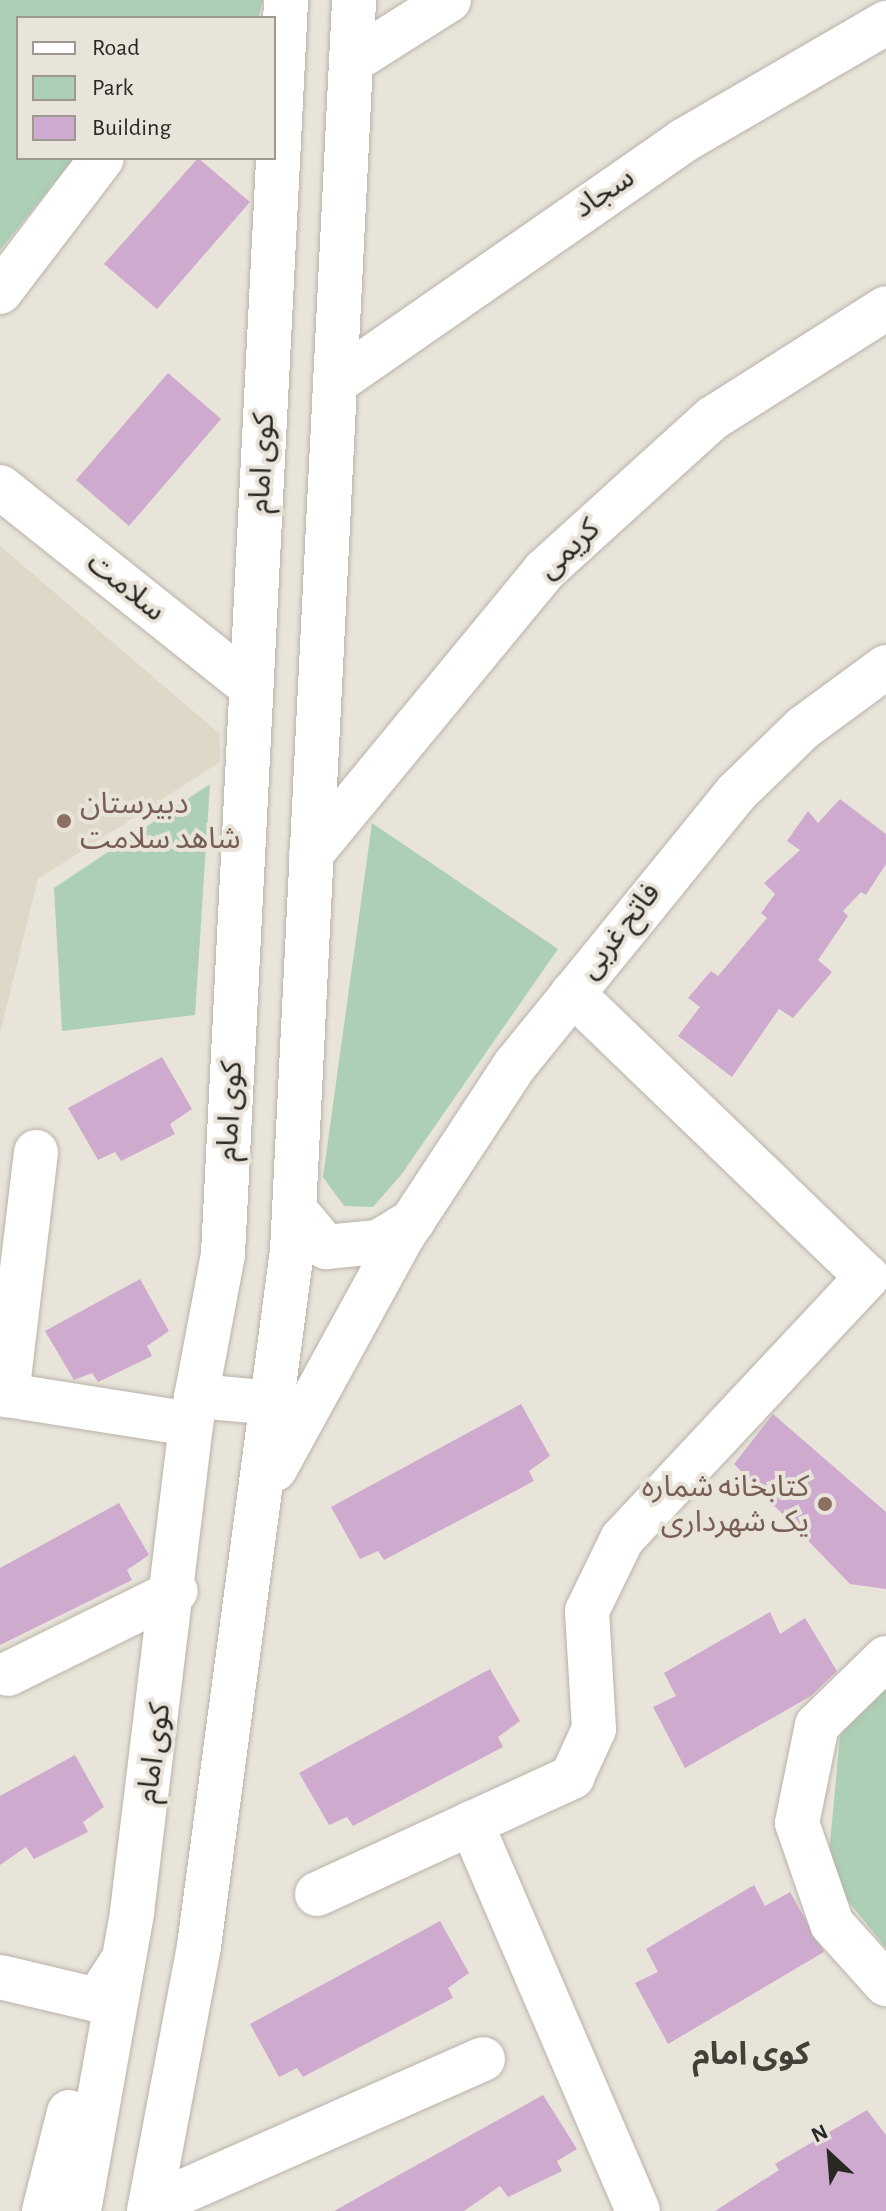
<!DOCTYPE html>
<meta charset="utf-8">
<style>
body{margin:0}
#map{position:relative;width:886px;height:2211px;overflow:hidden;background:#e9e4da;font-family:"Alegreya Sans","Noto Sans Arabic",sans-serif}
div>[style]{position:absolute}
.built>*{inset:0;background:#dfd7c7}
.green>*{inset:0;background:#adcfb6}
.building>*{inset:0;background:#ceabce}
.roads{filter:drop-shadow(0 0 2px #b8b3a9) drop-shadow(0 0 2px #b8b3a9)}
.minor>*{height:44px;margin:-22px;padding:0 22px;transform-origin:22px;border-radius:22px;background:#fff}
.dots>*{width:22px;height:22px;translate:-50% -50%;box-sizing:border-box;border:4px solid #e9e4da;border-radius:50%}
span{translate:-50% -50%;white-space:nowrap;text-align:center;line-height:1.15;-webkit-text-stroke:8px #e9e4da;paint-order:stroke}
.street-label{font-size:30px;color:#2a2824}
.education-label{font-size:30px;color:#785e54}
.left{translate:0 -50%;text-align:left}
.right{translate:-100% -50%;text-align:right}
.neighbourhood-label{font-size:32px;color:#444038;font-weight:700}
.legend{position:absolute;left:16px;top:16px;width:260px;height:144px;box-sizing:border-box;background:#e9e4da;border:2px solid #9d9991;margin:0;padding:10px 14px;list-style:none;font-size:24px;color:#2a2824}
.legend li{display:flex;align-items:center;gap:16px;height:40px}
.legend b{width:40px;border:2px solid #9d9991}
.north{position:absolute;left:790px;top:2115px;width:80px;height:80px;-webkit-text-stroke:6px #e9e4da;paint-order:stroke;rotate:334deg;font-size:22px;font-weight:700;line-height:32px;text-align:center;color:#2a2824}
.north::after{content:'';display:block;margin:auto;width:28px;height:36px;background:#2a2824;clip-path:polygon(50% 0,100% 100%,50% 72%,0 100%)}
</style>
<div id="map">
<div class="built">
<div style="clip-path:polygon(0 546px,220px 734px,220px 762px,38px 879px,0 1033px)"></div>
</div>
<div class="green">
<div style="clip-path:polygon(0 0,263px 0,258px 18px,18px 18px,18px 158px,74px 158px,0 250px)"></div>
<div style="clip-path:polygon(210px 784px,195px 1015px,62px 1031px,54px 888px)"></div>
<div style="clip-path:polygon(372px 823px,558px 949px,401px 1175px,373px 1207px,344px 1206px,323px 1177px)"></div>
<div style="clip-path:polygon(876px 1682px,886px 1692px,886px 1948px,827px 1875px,840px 1736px)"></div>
</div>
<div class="building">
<div style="clip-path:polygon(198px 158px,250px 202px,157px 309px,104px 264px)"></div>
<div style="clip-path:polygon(168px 373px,221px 419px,129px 526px,76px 480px)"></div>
<div style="clip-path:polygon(840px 799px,886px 834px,886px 864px,866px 895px,861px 892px,843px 911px,848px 916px,818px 960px,832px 972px,793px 1018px,779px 1009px,732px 1077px,678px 1036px,700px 1007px,688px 998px,711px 971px,718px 976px,767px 918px,761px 913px,775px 894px,764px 883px,800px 850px,787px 841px,808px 811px,818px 823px)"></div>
<div style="clip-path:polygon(162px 1057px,192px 1109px,170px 1124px,175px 1134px,121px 1161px,115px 1152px,98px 1160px,68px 1108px)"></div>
<div style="clip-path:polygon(140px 1279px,169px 1331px,147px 1346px,152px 1356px,98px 1382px,92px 1373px,74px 1380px,45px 1331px)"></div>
<div style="clip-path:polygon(521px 1404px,550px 1456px,529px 1471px,534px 1481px,384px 1560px,378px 1551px,360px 1559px,331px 1507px)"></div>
<div style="clip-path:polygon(773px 1414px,886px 1512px,886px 1589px,850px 1584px,734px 1464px)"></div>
<div style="clip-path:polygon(119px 1503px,149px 1555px,127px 1570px,132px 1580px,0 1645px,0 1568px)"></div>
<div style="clip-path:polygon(770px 1612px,780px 1634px,805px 1618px,837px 1671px,811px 1696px,685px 1768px,653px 1707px,676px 1696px,664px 1673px)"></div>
<div style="clip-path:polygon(490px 1669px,520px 1721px,498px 1737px,503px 1747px,353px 1826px,347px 1817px,329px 1825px,299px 1773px)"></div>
<div style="clip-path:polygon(75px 1755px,104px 1807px,83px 1822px,88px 1832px,34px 1859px,26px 1847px,0 1865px,0 1796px)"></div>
<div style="clip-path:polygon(754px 1885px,765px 1906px,790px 1892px,824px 1952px,668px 2044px,635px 1983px,658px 1972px,646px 1949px)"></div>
<div style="clip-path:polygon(440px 1921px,469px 1973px,448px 1988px,453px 1998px,303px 2077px,297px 2068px,279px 2077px,250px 2024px)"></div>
<div style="clip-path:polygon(543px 2095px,577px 2149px,557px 2161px,562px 2171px,508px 2197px,500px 2186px,464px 2211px,334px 2211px)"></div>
<div style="clip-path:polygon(867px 2110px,886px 2135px,886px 2211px,715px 2211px,779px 2170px,775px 2164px)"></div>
</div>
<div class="roads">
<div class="minor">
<div style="left:351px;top:62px;width:116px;rotate:-32.3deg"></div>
<div style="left:0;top:292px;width:168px;rotate:-52.7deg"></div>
<div style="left:335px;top:383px;width:424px;rotate:-34.8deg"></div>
<div style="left:683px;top:141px;width:235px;rotate:-30.2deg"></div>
<div style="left:0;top:487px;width:321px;rotate:38.5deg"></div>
<div style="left:311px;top:854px;width:367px;rotate:-50.5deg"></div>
<div style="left:544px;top:571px;width:228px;rotate:-42.2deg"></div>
<div style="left:713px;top:418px;width:205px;rotate:-32.4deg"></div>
<div style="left:36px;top:1152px;width:245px;rotate:96.8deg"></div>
<div style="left:7px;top:1395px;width:186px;rotate:9deg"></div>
<div style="left:294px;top:1209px;width:50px;rotate:49.9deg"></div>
<div style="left:326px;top:1247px;width:52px;rotate:-5.5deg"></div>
<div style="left:378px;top:1242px;width:41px;rotate:-31deg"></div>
<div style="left:196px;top:1396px;width:78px;rotate:5.1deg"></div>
<div style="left:275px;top:1469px;width:264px;rotate:-61.3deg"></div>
<div style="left:402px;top:1237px;width:206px;rotate:-56.7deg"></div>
<div style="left:515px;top:1065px;width:350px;rotate:-50.9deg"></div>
<div style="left:736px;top:793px;width:93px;rotate:-44.1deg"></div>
<div style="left:803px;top:728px;width:103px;rotate:-36.3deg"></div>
<div style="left:886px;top:1658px;width:96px;rotate:135.8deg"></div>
<div style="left:817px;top:1725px;width:100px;rotate:101.5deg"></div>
<div style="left:797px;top:1823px;width:107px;rotate:70.9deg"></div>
<div style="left:832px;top:1924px;width:81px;rotate:48deg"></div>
<div style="left:8px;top:1674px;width:187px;rotate:-26.3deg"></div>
<div style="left:471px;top:1823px;width:422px;rotate:66.7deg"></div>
<div style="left:317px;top:1894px;width:281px;rotate:-24.6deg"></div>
<div style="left:572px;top:1777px;width:53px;rotate:-65.4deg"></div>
<div style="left:594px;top:1729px;width:118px;rotate:-93.4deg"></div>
<div style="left:587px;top:1611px;width:80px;rotate:-64.1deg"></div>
<div style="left:622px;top:1539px;width:359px;rotate:-46.9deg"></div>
<div style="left:867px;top:1277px;width:409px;rotate:-136.1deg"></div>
<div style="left:0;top:1977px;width:100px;rotate:13.3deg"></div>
<div style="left:97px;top:2000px;width:48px;rotate:-57deg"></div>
<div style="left:150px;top:2206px;width:364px;rotate:-23.8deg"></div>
<div style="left:44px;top:2211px;width:102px;rotate:-75.8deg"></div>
<div style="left:79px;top:2211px;width:304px;rotate:-79.9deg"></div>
<div style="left:132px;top:1912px;width:492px;rotate:-83.1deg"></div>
<div style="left:191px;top:1424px;width:173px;rotate:-79.3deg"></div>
<div style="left:223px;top:1254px;width:1256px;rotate:-87.12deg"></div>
<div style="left:149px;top:2211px;width:270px;rotate:-79.3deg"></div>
<div style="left:199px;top:1946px;width:701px;rotate:-82.38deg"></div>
<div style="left:292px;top:1251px;width:1253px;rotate:-87.16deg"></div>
</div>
</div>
<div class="dots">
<div style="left:64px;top:821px;background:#8d6e63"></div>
<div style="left:825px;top:1504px;background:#8d6e63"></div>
</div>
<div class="street-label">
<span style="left:604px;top:193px;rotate:-34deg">سجاد</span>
<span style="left:262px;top:463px;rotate:-87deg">کوی امام</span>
<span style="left:569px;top:549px;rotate:-43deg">کریمی</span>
<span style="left:126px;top:587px;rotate:39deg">سلامت</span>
<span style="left:620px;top:931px;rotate:-52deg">فاتح غربی</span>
<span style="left:230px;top:1111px;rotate:-87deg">کوی امام</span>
<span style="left:154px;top:1753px;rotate:-82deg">کوی امام</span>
</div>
<div class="education-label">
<span class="left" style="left:80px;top:821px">دبیرستان<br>شاهد سلامت</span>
<span class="right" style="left:809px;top:1504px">کتابخانه شماره<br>یک شهرداری</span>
</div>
<div class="neighbourhood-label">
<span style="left:751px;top:2054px">کوی امام</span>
</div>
<ul class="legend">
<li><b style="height:10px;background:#fff"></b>Road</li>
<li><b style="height:22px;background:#adcfb6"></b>Park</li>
<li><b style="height:22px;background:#ceabce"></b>Building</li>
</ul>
<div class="north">N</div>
</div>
